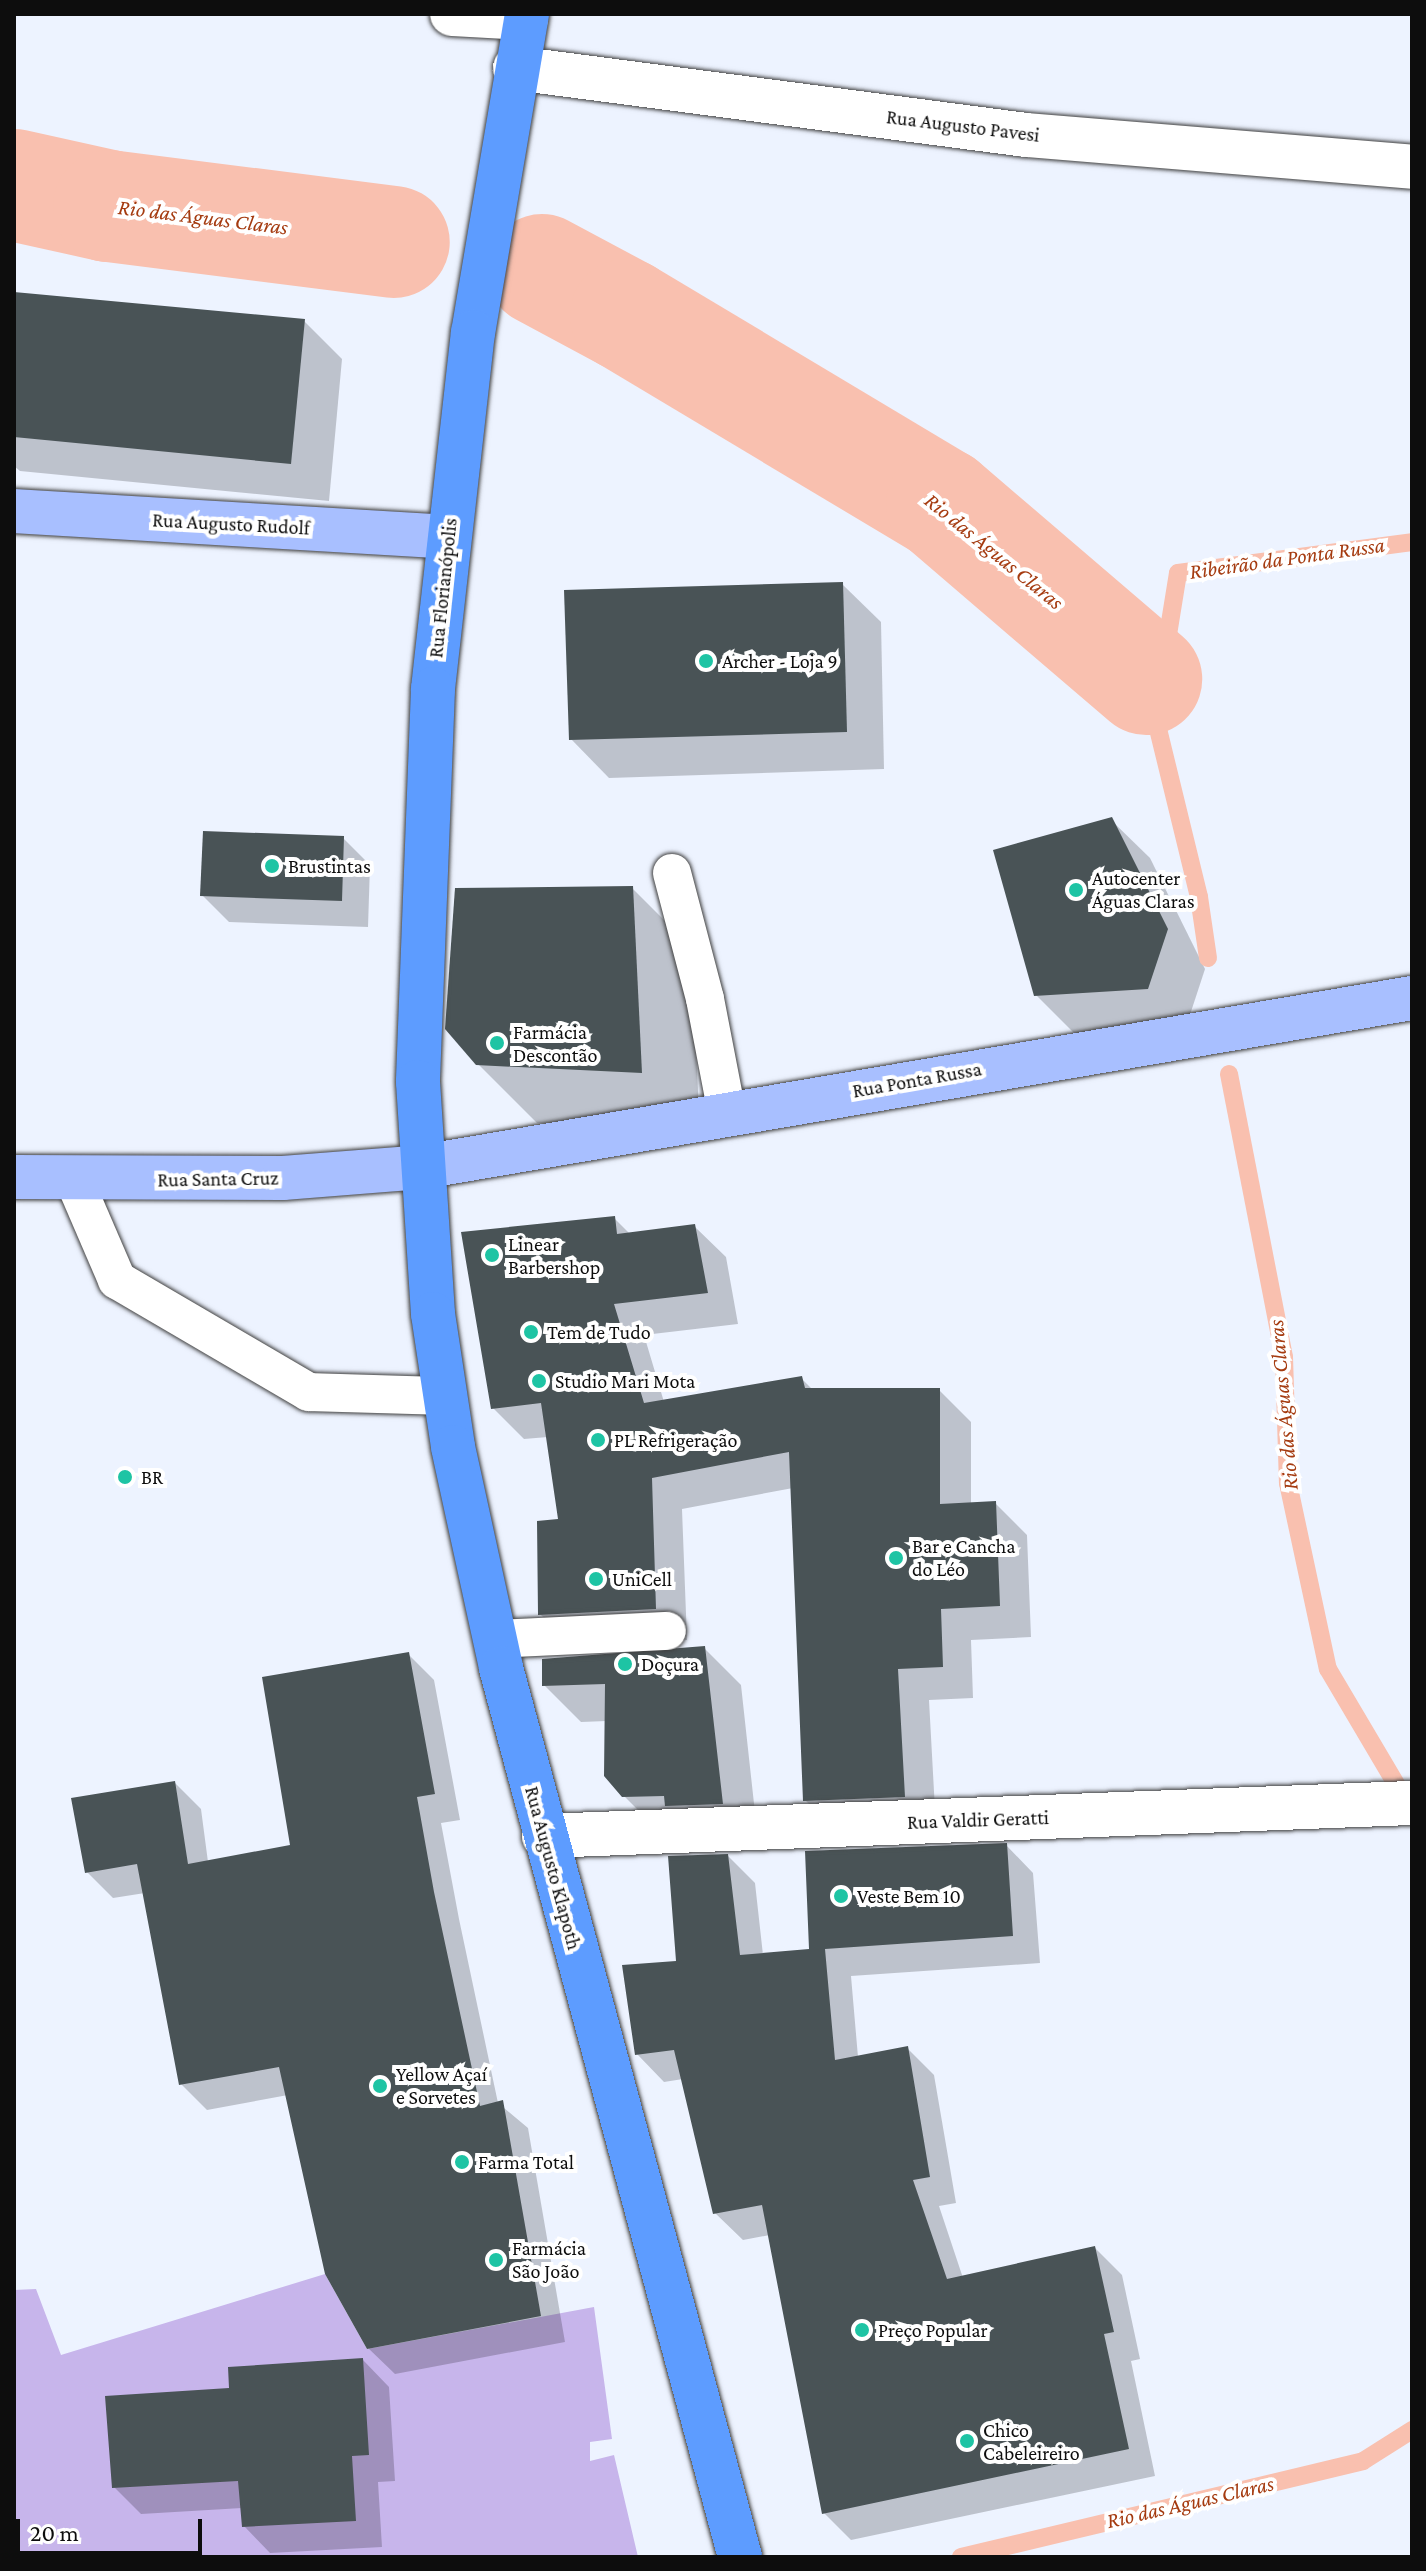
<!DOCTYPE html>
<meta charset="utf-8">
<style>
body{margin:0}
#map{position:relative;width:1426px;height:2571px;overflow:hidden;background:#edf3ff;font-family:"Crimson Pro",serif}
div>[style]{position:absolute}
.green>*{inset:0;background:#c7b5eb}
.shadow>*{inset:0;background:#0003}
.stream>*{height:18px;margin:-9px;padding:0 9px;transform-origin:9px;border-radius:9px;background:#f9c0af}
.river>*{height:112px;margin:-56px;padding:0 56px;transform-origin:56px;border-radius:56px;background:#f9c0af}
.building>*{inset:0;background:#495356}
.roads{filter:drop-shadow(0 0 2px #404040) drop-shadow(0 0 2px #404040)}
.lane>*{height:38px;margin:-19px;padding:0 19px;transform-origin:19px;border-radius:19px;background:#fff}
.street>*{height:44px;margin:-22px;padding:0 22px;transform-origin:22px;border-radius:22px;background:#fff}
.secondary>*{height:44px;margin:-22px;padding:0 22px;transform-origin:22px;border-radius:22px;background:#a8bfff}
.primary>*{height:44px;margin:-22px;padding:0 22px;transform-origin:22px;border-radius:22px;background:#5d9cff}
.dots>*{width:22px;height:22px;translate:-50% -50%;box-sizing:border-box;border:4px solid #fff;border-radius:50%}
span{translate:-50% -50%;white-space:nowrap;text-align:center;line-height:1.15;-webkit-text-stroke:8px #fff;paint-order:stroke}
.street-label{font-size:20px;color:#0d0d0d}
.poi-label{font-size:20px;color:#0d0d0d}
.left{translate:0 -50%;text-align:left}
.water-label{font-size:22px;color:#a53b10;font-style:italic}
.frame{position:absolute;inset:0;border:16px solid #0d0d0d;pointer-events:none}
.scale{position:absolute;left:16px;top:2519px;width:186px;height:36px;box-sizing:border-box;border:4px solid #0d0d0d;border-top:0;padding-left:10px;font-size:24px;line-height:28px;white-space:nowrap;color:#0d0d0d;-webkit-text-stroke:6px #fff;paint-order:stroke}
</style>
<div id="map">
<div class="green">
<div style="clip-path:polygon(325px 2274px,367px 2349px,594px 2307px,612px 2439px,590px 2442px,590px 2461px,614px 2455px,638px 2557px,14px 2557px,14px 2290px,36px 2289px,61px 2355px)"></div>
</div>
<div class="shadow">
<div style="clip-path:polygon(14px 294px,304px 321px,342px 359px,329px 501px,20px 471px,14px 466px)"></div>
<div style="clip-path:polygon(842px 584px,881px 622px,884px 769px,609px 778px,571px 739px)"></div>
<div style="clip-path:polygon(1111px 820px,1150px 858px,1205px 969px,1186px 1027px,1075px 1034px,1036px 995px)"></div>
<div style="clip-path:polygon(343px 838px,370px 865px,368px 927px,229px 922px,202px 895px)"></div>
<div style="clip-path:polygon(632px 888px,691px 947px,700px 1132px,537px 1123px,478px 1064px)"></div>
<div style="clip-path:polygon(614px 1218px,630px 1234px,694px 1226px,726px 1257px,738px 1324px,644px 1335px,664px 1402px,801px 1378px,813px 1390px,939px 1390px,971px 1422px,971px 1504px,995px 1503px,1027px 1535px,1031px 1637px,971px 1640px,973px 1698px,929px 1700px,936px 1828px,837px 1832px,805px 1800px,793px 1488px,682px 1509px,687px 1640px,572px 1646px,540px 1614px,560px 1521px,548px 1437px,524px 1439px,493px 1408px)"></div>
<div style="clip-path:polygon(704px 1648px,741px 1685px,758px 1840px,661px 1833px,624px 1796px,607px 1721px,581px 1722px,544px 1685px)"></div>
<div style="clip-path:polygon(408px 1654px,434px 1680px,460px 1820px,441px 1823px,459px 1919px,498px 2103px,528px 2128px,565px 2342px,395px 2374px,368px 2348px,288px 2095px,207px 2110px,181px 2084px,145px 1893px,113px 1898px,87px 1872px,175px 1783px,201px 1809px,208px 1862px,292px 1846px)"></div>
<div style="clip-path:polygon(1006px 1845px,1033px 1873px,1040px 1963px,851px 1976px,858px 2057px,907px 2048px,934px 2075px,956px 2203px,939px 2206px,963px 2278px,1095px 2248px,1122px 2275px,1140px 2359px,1131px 2361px,1155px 2476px,851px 2540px,824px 2513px,770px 2235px,743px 2240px,715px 2213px,683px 2079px,664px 2082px,637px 2054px,728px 1856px,755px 1883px,763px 1955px,811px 1951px)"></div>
<div style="clip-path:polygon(363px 2360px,389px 2387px,395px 2481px,378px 2482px,382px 2547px,270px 2553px,244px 2526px,242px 2508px,141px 2514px,114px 2487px,231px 2390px)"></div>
</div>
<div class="stream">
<div style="left:1208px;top:958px;width:62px;rotate:-98.4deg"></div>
<div style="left:1199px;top:897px;width:224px;rotate:-103.7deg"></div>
<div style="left:1146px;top:679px;width:38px;rotate:-58deg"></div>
<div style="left:1166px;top:647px;width:75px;rotate:-80.8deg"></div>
<div style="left:1178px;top:573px;width:236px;rotate:-7.5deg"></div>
<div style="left:1229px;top:1074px;width:288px;rotate:79deg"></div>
<div style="left:1284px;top:1357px;width:126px;rotate:88.2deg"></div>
<div style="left:1288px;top:1483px;width:190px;rotate:77.9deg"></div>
<div style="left:1328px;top:1669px;width:153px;rotate:59.4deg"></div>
<div style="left:961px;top:2557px;width:413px;rotate:-13.4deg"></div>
<div style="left:1363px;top:2461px;width:58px;rotate:-32.3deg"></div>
</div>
<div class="river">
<div style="left:14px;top:185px;width:97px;rotate:12.5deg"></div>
<div style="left:109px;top:206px;width:287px;rotate:7.2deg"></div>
<div style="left:542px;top:270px;width:95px;rotate:28.2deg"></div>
<div style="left:626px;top:315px;width:368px;rotate:30.9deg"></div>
<div style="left:942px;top:504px;width:269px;rotate:40.6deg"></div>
</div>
<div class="building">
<div style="clip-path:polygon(14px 292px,305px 319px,291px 464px,14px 437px)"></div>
<div style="clip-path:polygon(843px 582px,847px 732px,569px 740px,564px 590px)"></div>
<div style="clip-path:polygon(1112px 817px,1168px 929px,1148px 989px,1034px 996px,993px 850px)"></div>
<div style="clip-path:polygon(203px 831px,344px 836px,342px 901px,200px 896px)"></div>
<div style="clip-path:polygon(633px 886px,642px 1073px,476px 1065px,445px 1029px,455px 888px)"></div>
<div style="clip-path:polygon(615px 1216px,617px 1234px,695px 1224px,708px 1293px,614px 1304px,644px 1403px,802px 1376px,805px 1388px,940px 1388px,940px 1504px,996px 1501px,1000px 1606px,941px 1609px,943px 1667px,898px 1669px,905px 1797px,803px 1801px,789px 1452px,652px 1478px,656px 1609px,538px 1615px,537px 1521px,558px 1519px,541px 1403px,491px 1409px,461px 1232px)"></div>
<div style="clip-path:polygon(705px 1646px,723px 1804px,665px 1806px,664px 1796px,622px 1797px,604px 1776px,605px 1684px,542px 1686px,542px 1659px)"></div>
<div style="clip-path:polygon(409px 1652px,435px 1794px,417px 1797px,434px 1892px,480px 2106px,503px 2100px,541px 2316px,367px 2349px,325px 2274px,279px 2067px,179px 2085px,137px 1864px,85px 1873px,71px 1798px,175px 1781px,188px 1864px,290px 1845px,262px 1677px)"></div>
<div style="clip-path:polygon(1007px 1843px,1013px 1936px,825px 1949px,835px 2060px,908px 2046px,930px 2177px,913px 2180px,947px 2279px,1095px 2246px,1114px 2332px,1104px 2334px,1129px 2449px,822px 2514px,762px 2205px,713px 2214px,674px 2050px,635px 2055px,622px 1965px,676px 1961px,668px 1856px,728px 1854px,740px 1955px,809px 1949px,805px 1851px)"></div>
<div style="clip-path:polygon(363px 2358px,369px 2455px,352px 2456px,356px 2521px,242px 2527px,238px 2481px,112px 2488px,105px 2396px,229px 2388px,228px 2367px)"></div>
</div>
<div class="roads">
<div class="lane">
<div style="left:672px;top:873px;width:130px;rotate:75.3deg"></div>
<div style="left:705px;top:999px;width:116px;rotate:79.1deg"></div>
<div style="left:74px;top:1180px;width:109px;rotate:66.7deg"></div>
<div style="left:117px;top:1280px;width:222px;rotate:30.3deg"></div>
<div style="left:309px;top:1392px;width:137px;rotate:1.7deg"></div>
<div style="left:495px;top:1639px;width:172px;rotate:-2.7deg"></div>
</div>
<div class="street">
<div style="left:452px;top:14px;width:74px;rotate:3.1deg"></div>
<div style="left:515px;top:68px;width:515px;rotate:7.47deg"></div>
<div style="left:1026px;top:135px;width:387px;rotate:4.7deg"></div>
<div style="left:544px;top:1836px;width:869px;rotate:-2.18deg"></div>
</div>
<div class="secondary">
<div style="left:14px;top:511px;width:435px;rotate:3.4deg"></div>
<div style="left:14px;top:1177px;width:269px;rotate:0.2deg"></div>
<div style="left:283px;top:1178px;width:139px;rotate:-4.5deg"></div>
<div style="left:422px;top:1167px;width:1004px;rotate:-9.69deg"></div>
</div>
<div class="primary">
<div style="left:527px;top:14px;width:323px;rotate:99.6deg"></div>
<div style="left:473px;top:332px;width:359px;rotate:96.4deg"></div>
<div style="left:433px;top:689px;width:393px;rotate:92.2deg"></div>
<div style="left:418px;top:1082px;width:232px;rotate:86.3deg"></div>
<div style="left:433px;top:1314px;width:134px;rotate:81.4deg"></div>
<div style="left:453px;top:1447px;width:226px;rotate:77.7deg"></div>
<div style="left:501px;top:1668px;width:921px;rotate:74.95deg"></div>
</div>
</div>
<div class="dots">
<div style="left:706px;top:661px;background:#1ec4a4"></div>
<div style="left:272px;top:866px;background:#1ec4a4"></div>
<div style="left:1076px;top:890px;background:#1ec4a4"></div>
<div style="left:497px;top:1043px;background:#1ec4a4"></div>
<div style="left:492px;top:1255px;background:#1ec4a4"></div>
<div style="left:531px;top:1332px;background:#1ec4a4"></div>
<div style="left:539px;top:1381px;background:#1ec4a4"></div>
<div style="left:598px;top:1440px;background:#1ec4a4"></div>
<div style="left:125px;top:1477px;background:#1ec4a4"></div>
<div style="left:896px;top:1558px;background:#1ec4a4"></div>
<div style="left:596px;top:1579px;background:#1ec4a4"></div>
<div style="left:625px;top:1664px;background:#1ec4a4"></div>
<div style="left:841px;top:1896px;background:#1ec4a4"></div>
<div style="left:380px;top:2086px;background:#1ec4a4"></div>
<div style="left:462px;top:2162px;background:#1ec4a4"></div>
<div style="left:496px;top:2260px;background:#1ec4a4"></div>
<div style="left:862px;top:2330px;background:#1ec4a4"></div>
<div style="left:967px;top:2441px;background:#1ec4a4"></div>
</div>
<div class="street-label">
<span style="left:963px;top:126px;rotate:7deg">Rua Augusto Pavesi</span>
<span style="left:231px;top:524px;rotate:3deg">Rua Augusto Rudolf</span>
<span style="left:443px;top:588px;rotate:-84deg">Rua Florianópolis</span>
<span style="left:917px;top:1080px;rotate:-10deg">Rua Ponta Russa</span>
<span style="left:218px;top:1179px;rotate:-1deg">Rua Santa Cruz</span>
<span style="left:978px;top:1820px;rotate:-2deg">Rua Valdir Geratti</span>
<span style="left:553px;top:1868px;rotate:75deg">Rua Augusto Klapoth</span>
</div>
<div class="poi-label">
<span class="left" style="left:722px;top:661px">Archer - Loja 9</span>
<span class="left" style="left:288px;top:866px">Brustintas</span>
<span class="left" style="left:1092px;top:890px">Autocenter<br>Águas Claras</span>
<span class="left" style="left:513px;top:1044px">Farmácia<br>Descontão</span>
<span class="left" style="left:508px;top:1256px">Linear<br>Barbershop</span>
<span class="left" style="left:547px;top:1332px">Tem de Tudo</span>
<span class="left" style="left:555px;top:1381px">Studio Mari Mota</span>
<span class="left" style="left:614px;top:1440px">PL Refrigeração</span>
<span class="left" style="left:141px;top:1477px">BR</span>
<span class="left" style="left:912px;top:1558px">Bar e Cancha<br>do Léo</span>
<span class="left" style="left:612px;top:1579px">UniCell</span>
<span class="left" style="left:641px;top:1664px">Doçura</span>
<span class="left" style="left:857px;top:1896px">Veste Bem 10</span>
<span class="left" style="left:396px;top:2086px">Yellow Açaí<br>e Sorvetes</span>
<span class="left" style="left:478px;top:2162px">Farma Total</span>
<span class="left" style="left:512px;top:2260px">Farmácia<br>São João</span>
<span class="left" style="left:878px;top:2330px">Preço Popular</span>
<span class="left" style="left:983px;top:2442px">Chico<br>Cabeleireiro</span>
</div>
<div class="water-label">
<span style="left:203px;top:217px;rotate:7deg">Rio das Águas Claras</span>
<span style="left:994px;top:551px;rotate:39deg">Rio das Águas Claras</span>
<span style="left:1287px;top:558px;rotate:-8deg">Ribeirão da Ponta Russa</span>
<span style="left:1283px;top:1405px;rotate:-95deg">Rio das Águas Claras</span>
<span style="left:1190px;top:2502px;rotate:-13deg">Rio das Águas Claras</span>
</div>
<div class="frame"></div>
<div class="scale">20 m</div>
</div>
